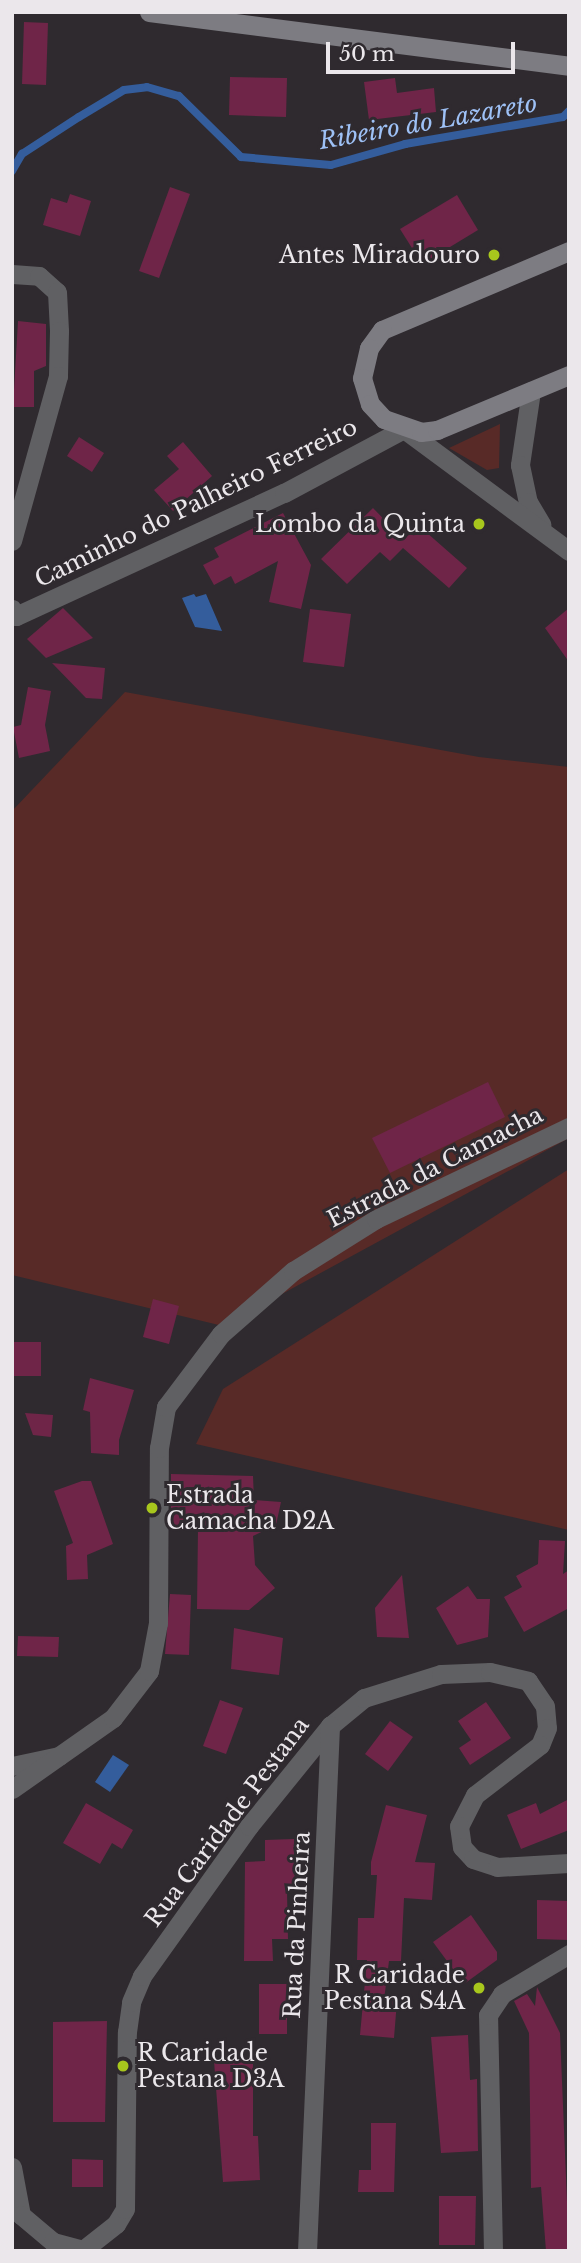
<!DOCTYPE html>
<style>
body{margin:0}
#map{position:relative;width:581px;height:2263px;overflow:hidden;background:#2f2a2f;font-family:"Libre Baskerville",serif}
div>[style]{position:absolute}
.green>*{inset:0;background:#582a27}
.water>*{inset:0;background:#345d9c}
.stream>*{height:8px;margin:-4px;padding:0 4px;transform-origin:4px;border-radius:4px;background:#345d9c}
.building>*{inset:0;background:#6f2548}
.minor>*{height:19px;margin:-9.5px;padding:0 9.5px;transform-origin:9.5px;border-radius:9.5px;background:#606063}
.tertiary>*{height:19px;margin:-9.5px;padding:0 9.5px;transform-origin:9.5px;border-radius:9.5px;background:#606063}
.secondary>*{height:19px;margin:-9.5px;padding:0 9.5px;transform-origin:9.5px;border-radius:9.5px;background:#7d7c82}
.dots>*{width:19px;height:19px;translate:-50% -50%;box-sizing:border-box;border:4px solid #2f2a2f;border-radius:50%}
span{translate:-50% -50%;white-space:nowrap;text-align:center;line-height:1.15;-webkit-text-stroke:6px #2f2a2f;paint-order:stroke}
.poi-label{font-size:23px;color:#ebe7eb}
.right{translate:-100% -50%;text-align:right}
.left{translate:0 -50%;text-align:left}
.street-label{font-size:23px;color:#ebe7eb}
.water-label{font-size:24px;color:#9ec1f6;font-style:italic}
.frame{position:absolute;inset:0;border:14px solid #ebe7eb;pointer-events:none}
.scale{position:absolute;left:326px;top:42px;width:189px;height:32px;box-sizing:border-box;border:4px solid #ebe7eb;border-top:0;padding-left:9px;font-size:21px;line-height:24px;white-space:nowrap;color:#ebe7eb;-webkit-text-stroke:5px #2f2a2f;paint-order:stroke}
</style>
<div id="map">
<div class="green">
<div style="clip-path:polygon(500px 424px,499px 468px,487px 470px,449px 448px)"></div>
<div style="clip-path:polygon(125px 692px,479px 757px,569px 767px,569px 1138px,223px 1326px,12px 1275px,12px 811px)"></div>
<div style="clip-path:polygon(569px 1169px,569px 1530px,196px 1444px,223px 1389px)"></div>
</div>
<div class="water">
<div style="clip-path:polygon(194px 594px,196px 597px,206px 594px,222px 631px,195px 627px,182px 598px)"></div>
<div style="clip-path:polygon(113px 1755px,129px 1765px,110px 1792px,95px 1782px)"></div>
</div>
<div class="stream">
<div style="left:12px;top:171px;width:20px;rotate:-60deg"></div>
<div style="left:22px;top:154px;width:68px;rotate:-33deg"></div>
<div style="left:79px;top:117px;width:52px;rotate:-31deg"></div>
<div style="left:124px;top:90px;width:23px;rotate:-7deg"></div>
<div style="left:147px;top:87px;width:33px;rotate:16deg"></div>
<div style="left:179px;top:96px;width:87px;rotate:44.5deg"></div>
<div style="left:241px;top:157px;width:90px;rotate:5.1deg"></div>
<div style="left:331px;top:165px;width:77px;rotate:-15.8deg"></div>
<div style="left:405px;top:144px;width:160px;rotate:-9.7deg"></div>
<div style="left:563px;top:117px;width:8px;rotate:-45deg"></div>
</div>
<div class="building">
<div style="clip-path:polygon(24px 22px,48px 23px,46px 85px,22px 84px)"></div>
<div style="clip-path:polygon(230px 77px,287px 78px,286px 117px,229px 115px)"></div>
<div style="clip-path:polygon(395px 78px,397px 93px,434px 88px,436px 112px,369px 120px,364px 82px)"></div>
<div style="clip-path:polygon(170px 187px,190px 194px,159px 278px,139px 271px)"></div>
<div style="clip-path:polygon(70px 194px,91px 201px,80px 236px,43px 225px,51px 198px,67px 203px)"></div>
<div style="clip-path:polygon(457px 195px,478px 230px,422px 264px,400px 229px)"></div>
<div style="clip-path:polygon(18px 321px,46px 324px,46px 366px,34px 371px,34px 407px,13px 407px)"></div>
<div style="clip-path:polygon(79px 437px,104px 453px,92px 472px,67px 456px)"></div>
<div style="clip-path:polygon(183px 442px,212px 476px,173px 511px,154px 490px,179px 469px,167px 456px)"></div>
<div style="clip-path:polygon(373px 508px,404px 540px,418px 525px,467px 568px,449px 588px,403px 548px,390px 561px,380px 552px,347px 584px,321px 559px)"></div>
<div style="clip-path:polygon(283px 513px,311px 565px,301px 609px,269px 602px,278px 561px,235px 584px,231px 576px,214px 585px,203px 565px,219px 557px,214px 548px)"></div>
<div style="clip-path:polygon(63px 608px,93px 638px,46px 658px,27px 639px)"></div>
<div style="clip-path:polygon(569px 608px,569px 662px,545px 628px)"></div>
<div style="clip-path:polygon(310px 609px,351px 614px,344px 667px,303px 662px)"></div>
<div style="clip-path:polygon(52px 663px,105px 668px,102px 699px,86px 698px)"></div>
<div style="clip-path:polygon(28px 687px,51px 691px,45px 725px,50px 751px,19px 758px,13px 727px,21px 725px)"></div>
<div style="clip-path:polygon(488px 1082px,505px 1117px,390px 1173px,372px 1138px)"></div>
<div style="clip-path:polygon(153px 1299px,179px 1306px,169px 1344px,143px 1337px)"></div>
<div style="clip-path:polygon(12px 1342px,41px 1342px,41px 1376px,12px 1376px)"></div>
<div style="clip-path:polygon(90px 1378px,134px 1390px,119px 1440px,119px 1455px,91px 1453px,90px 1412px,83px 1410px)"></div>
<div style="clip-path:polygon(25px 1413px,53px 1415px,51px 1437px,33px 1435px)"></div>
<div style="clip-path:polygon(171px 1474px,253px 1476px,254px 1500px,281px 1502px,276px 1525px,253px 1536px,255px 1565px,275px 1588px,249px 1610px,197px 1609px,198px 1527px,171px 1526px)"></div>
<div style="clip-path:polygon(82px 1481px,91px 1481px,113px 1544px,87px 1555px,88px 1579px,67px 1580px,66px 1546px,73px 1543px,54px 1491px)"></div>
<div style="clip-path:polygon(539px 1540px,565px 1541px,563px 1574px,569px 1570px,569px 1608px,524px 1632px,504px 1597px,522px 1587px,516px 1576px,538px 1564px)"></div>
<div style="clip-path:polygon(402px 1575px,409px 1638px,377px 1637px,375px 1608px)"></div>
<div style="clip-path:polygon(468px 1586px,477px 1599px,490px 1599px,488px 1637px,457px 1645px,436px 1608px)"></div>
<div style="clip-path:polygon(170px 1594px,191px 1595px,189px 1655px,165px 1654px)"></div>
<div style="clip-path:polygon(234px 1628px,283px 1638px,279px 1675px,231px 1669px)"></div>
<div style="clip-path:polygon(18px 1636px,59px 1637px,58px 1657px,17px 1656px)"></div>
<div style="clip-path:polygon(220px 1700px,243px 1708px,226px 1754px,203px 1746px)"></div>
<div style="clip-path:polygon(486px 1702px,511px 1738px,470px 1765px,459px 1748px,471px 1740px,458px 1721px)"></div>
<div style="clip-path:polygon(390px 1721px,413px 1737px,388px 1771px,365px 1754px)"></div>
<div style="clip-path:polygon(569px 1799px,569px 1830px,521px 1849px,507px 1815px,536px 1803px,540px 1814px)"></div>
<div style="clip-path:polygon(86px 1803px,133px 1830px,122px 1849px,112px 1843px,100px 1864px,63px 1843px)"></div>
<div style="clip-path:polygon(386px 1805px,427px 1815px,415px 1862px,435px 1863px,432px 1900px,404px 1898px,401px 1961px,389px 1961px,384px 2000px,397px 2001px,394px 2038px,360px 2035px,367px 1960px,357px 1960px,358px 1918px,374px 1918px,377px 1875px,371px 1875px,371px 1862px)"></div>
<div style="clip-path:polygon(294px 1839px,295px 1891px,287px 1891px,288px 1939px,272px 1939px,273px 1961px,244px 1961px,245px 1862px,265px 1861px,265px 1840px)"></div>
<div style="clip-path:polygon(537px 1900px,569px 1901px,569px 1940px,537px 1939px)"></div>
<div style="clip-path:polygon(471px 1915px,497px 1952px,497px 1960px,464px 1984px,433px 1942px)"></div>
<div style="clip-path:polygon(259px 1984px,287px 1984px,287px 2034px,259px 2034px)"></div>
<div style="clip-path:polygon(537px 1987px,560px 2033px,569px 2250px,546px 2251px,541px 2187px,531px 2188px,529px 2033px,514px 2001px,527px 1994px,535px 2006px)"></div>
<div style="clip-path:polygon(107px 2021px,105px 2122px,53px 2122px,53px 2022px)"></div>
<div style="clip-path:polygon(468px 2035px,470px 2080px,477px 2079px,478px 2151px,441px 2153px,431px 2037px)"></div>
<div style="clip-path:polygon(214px 2061px,253px 2061px,253px 2136px,258px 2136px,260px 2180px,223px 2182px)"></div>
<div style="clip-path:polygon(371px 2123px,396px 2123px,394px 2192px,358px 2192px,359px 2170px,371px 2170px)"></div>
<div style="clip-path:polygon(72px 2159px,103px 2160px,103px 2187px,72px 2187px)"></div>
<div style="clip-path:polygon(439px 2196px,476px 2196px,475px 2245px,439px 2245px)"></div>
</div>
<div class="minor">
<div style="left:12px;top:274px;width:27px;rotate:4deg"></div>
<div style="left:39px;top:276px;width:24px;rotate:42deg"></div>
<div style="left:57px;top:292px;width:39px;rotate:87deg"></div>
<div style="left:59px;top:331px;width:45px;rotate:91.3deg"></div>
<div style="left:58px;top:376px;width:171px;rotate:105.6deg"></div>
<div style="left:12px;top:609px;width:8px;rotate:60deg"></div>
<div style="left:16px;top:616px;width:295px;rotate:-24.7deg"></div>
<div style="left:284px;top:493px;width:136px;rotate:-28.1deg"></div>
<div style="left:12px;top:1766px;width:48px;rotate:-12deg"></div>
<div style="left:12px;top:2167px;width:49px;rotate:79.4deg"></div>
<div style="left:21px;top:2215px;width:42px;rotate:40.2deg"></div>
<div style="left:53px;top:2242px;width:31px;rotate:15deg"></div>
<div style="left:83px;top:2250px;width:42px;rotate:-38.2deg"></div>
<div style="left:116px;top:2224px;width:17px;rotate:-59deg"></div>
<div style="left:125px;top:2209px;width:177px;rotate:-89.4deg"></div>
<div style="left:127px;top:2032px;width:30px;rotate:-82deg"></div>
<div style="left:131px;top:2002px;width:28px;rotate:-67deg"></div>
<div style="left:142px;top:1976px;width:184px;rotate:-54.5deg"></div>
<div style="left:249px;top:1826px;width:129px;rotate:-51deg"></div>
<div style="left:330px;top:1726px;width:44px;rotate:-39.5deg"></div>
<div style="left:364px;top:1698px;width:81px;rotate:-17.3deg"></div>
<div style="left:441px;top:1674px;width:49px;rotate:-2.3deg"></div>
<div style="left:490px;top:1672px;width:39px;rotate:13deg"></div>
<div style="left:528px;top:1681px;width:30px;rotate:56deg"></div>
<div style="left:545px;top:1706px;width:22px;rotate:85deg"></div>
<div style="left:547px;top:1728px;width:18px;rotate:112deg"></div>
<div style="left:540px;top:1745px;width:82px;rotate:142.4deg"></div>
<div style="left:475px;top:1795px;width:35px;rotate:117deg"></div>
<div style="left:459px;top:1826px;width:21px;rotate:82deg"></div>
<div style="left:462px;top:1847px;width:16px;rotate:47deg"></div>
<div style="left:473px;top:1859px;width:25px;rotate:18deg"></div>
<div style="left:497px;top:1867px;width:72px;rotate:-3.2deg"></div>
<div style="left:307px;top:2251px;width:526px;rotate:-87.49deg"></div>
<div style="left:493px;top:2251px;width:236px;rotate:-91.2deg"></div>
<div style="left:488px;top:2015px;width:25px;rotate:-56deg"></div>
<div style="left:502px;top:1994px;width:78px;rotate:-30.8deg"></div>
</div>
<div class="tertiary">
<div style="left:531px;top:391px;width:75px;rotate:98.5deg"></div>
<div style="left:520px;top:465px;width:38px;rotate:78deg"></div>
<div style="left:528px;top:502px;width:26px;rotate:59deg"></div>
<div style="left:404px;top:429px;width:205px;rotate:36.5deg"></div>
<div style="left:12px;top:1789px;width:123px;rotate:-35.1deg"></div>
<div style="left:113px;top:1718px;width:59px;rotate:-52.5deg"></div>
<div style="left:149px;top:1671px;width:49px;rotate:-79.4deg"></div>
<div style="left:158px;top:1623px;width:175px;rotate:-89.7deg"></div>
<div style="left:159px;top:1448px;width:42px;rotate:-80.3deg"></div>
<div style="left:166px;top:1407px;width:91px;rotate:-53deg"></div>
<div style="left:221px;top:1334px;width:96px;rotate:-41.2deg"></div>
<div style="left:293px;top:1271px;width:98px;rotate:-32.1deg"></div>
<div style="left:376px;top:1219px;width:214px;rotate:-25.5deg"></div>
</div>
<div class="secondary">
<div style="left:149px;top:12px;width:423px;rotate:7.3deg"></div>
<div style="left:569px;top:251px;width:203px;rotate:157.1deg"></div>
<div style="left:382px;top:330px;width:22px;rotate:126deg"></div>
<div style="left:369px;top:348px;width:31px;rotate:103deg"></div>
<div style="left:362px;top:378px;width:27px;rotate:73deg"></div>
<div style="left:370px;top:404px;width:21px;rotate:47deg"></div>
<div style="left:384px;top:419px;width:39px;rotate:19deg"></div>
<div style="left:421px;top:432px;width:16px;rotate:-7deg"></div>
<div style="left:437px;top:430px;width:143px;rotate:-22.6deg"></div>
</div>
<div class="dots">
<div style="left:494px;top:255px;background:#a8c71d"></div>
<div style="left:479px;top:524px;background:#a8c71d"></div>
<div style="left:152px;top:1508px;background:#a8c71d"></div>
<div style="left:479px;top:1988px;background:#a8c71d"></div>
<div style="left:123px;top:2066px;background:#a8c71d"></div>
</div>
<div class="poi-label">
<span class="right" style="left:480px;top:255px">Antes Miradouro</span>
<span class="right" style="left:465px;top:524px">Lombo da Quinta</span>
<span class="left" style="left:166px;top:1508px">Estrada<br>Camacha D2A</span>
<span class="right" style="left:465px;top:1988px">R Caridade<br>Pestana S4A</span>
<span class="left" style="left:137px;top:2066px">R Caridade<br>Pestana D3A</span>
</div>
<div class="street-label">
<span style="left:196px;top:503px;rotate:-26deg">Caminho do Palheiro Ferreiro</span>
<span style="left:435px;top:1167px;rotate:-27deg">Estrada da Camacha</span>
<span style="left:227px;top:1822px;rotate:-53deg">Rua Caridade Pestana</span>
<span style="left:297px;top:1925px;rotate:-87deg">Rua da Pinheira</span>
</div>
<div class="water-label">
<span style="left:428px;top:122px;rotate:-10deg">Ribeiro do Lazareto</span>
</div>
<div class="frame"></div>
<div class="scale">50 m</div>
</div>
